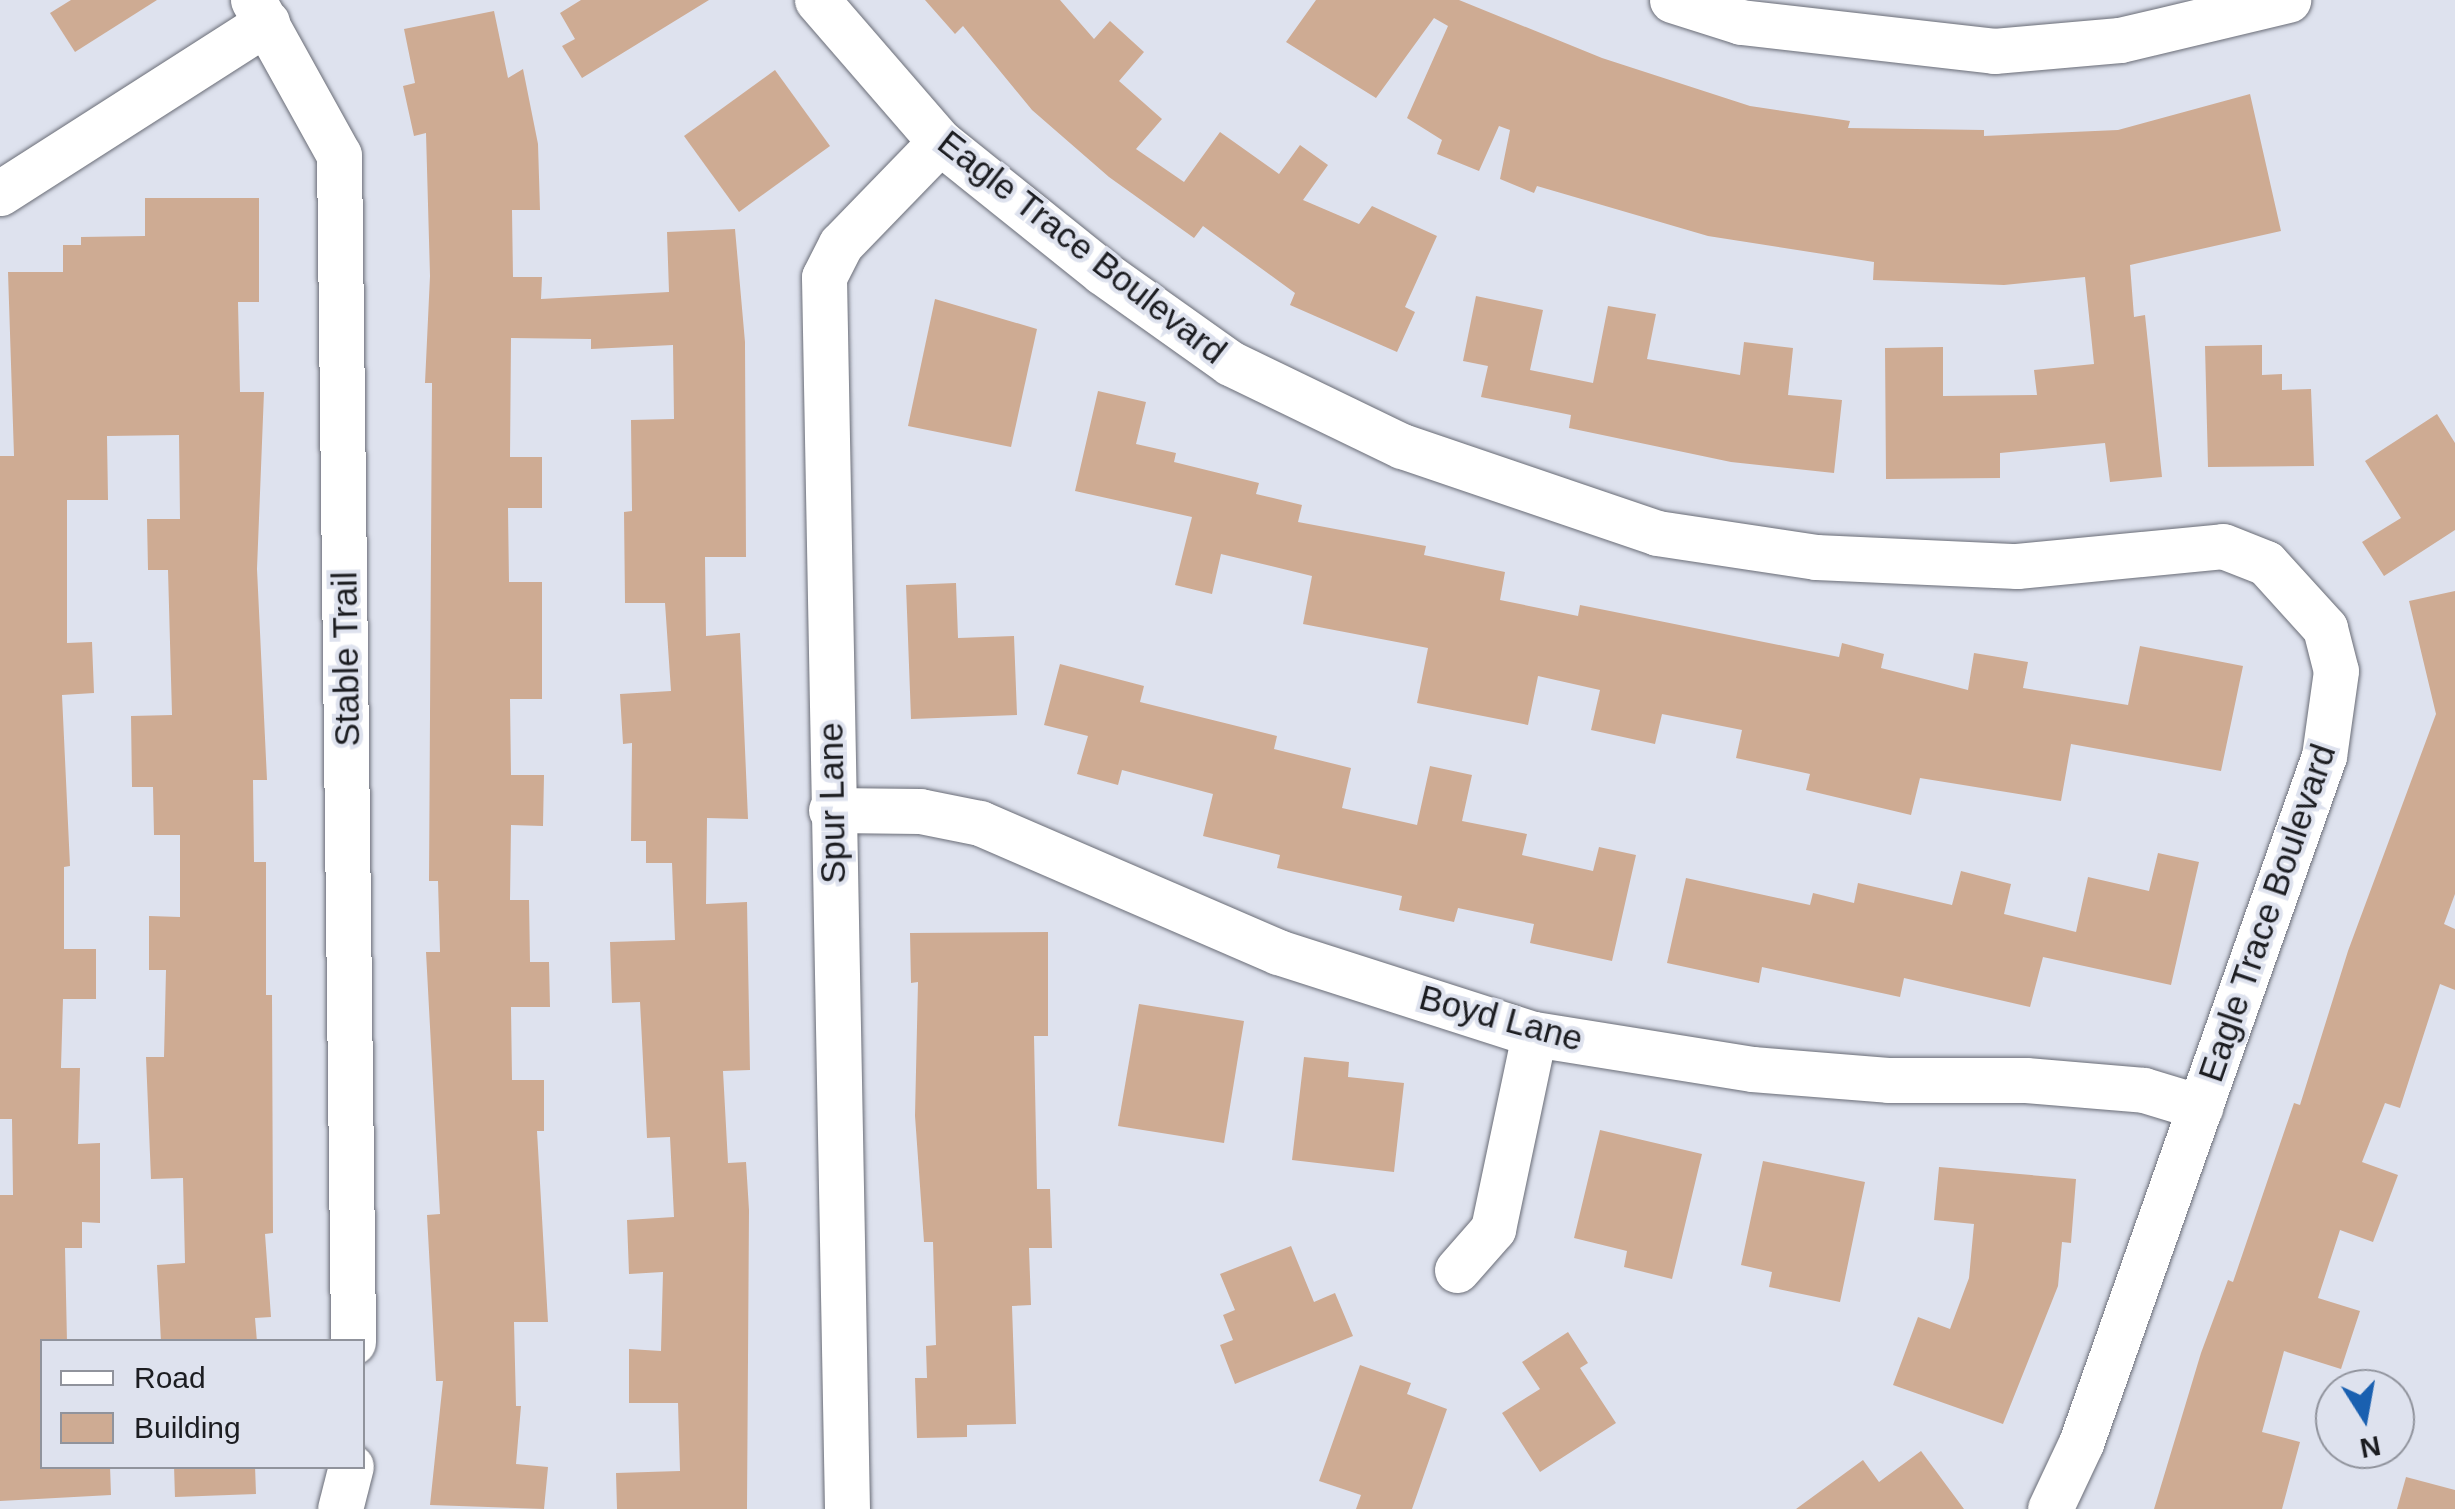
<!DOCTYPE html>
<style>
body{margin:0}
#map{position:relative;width:2455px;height:1509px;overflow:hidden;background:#dee2ee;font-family:Arial,sans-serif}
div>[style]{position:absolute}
.building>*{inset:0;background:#ceab93}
.roads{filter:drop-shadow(0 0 2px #6a6d77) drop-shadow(0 0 2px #6a6d77)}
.minor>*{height:45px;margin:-22.5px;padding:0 22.5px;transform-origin:22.5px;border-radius:22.5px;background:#fff}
span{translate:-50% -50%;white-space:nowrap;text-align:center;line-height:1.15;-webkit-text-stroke:8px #dee2ee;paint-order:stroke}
.street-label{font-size:35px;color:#1c1d21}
.legend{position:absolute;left:40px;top:1339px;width:325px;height:130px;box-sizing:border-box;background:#dee2ee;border:2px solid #90939c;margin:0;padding:12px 18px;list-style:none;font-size:30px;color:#1c1d21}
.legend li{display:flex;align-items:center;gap:20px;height:50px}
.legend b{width:50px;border:2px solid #90939c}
.north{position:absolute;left:2315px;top:1369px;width:100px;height:100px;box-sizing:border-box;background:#dee2ee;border:2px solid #90939c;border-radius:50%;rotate:169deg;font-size:28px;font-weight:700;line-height:40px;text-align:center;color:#1c1d21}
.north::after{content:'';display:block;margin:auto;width:35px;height:45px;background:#1a60b0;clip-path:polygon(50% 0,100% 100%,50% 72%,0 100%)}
</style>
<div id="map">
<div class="building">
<div style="clip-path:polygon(71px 0,157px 0,75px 52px,50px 13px)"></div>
<div style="clip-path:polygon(581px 0,709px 0,582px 78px,562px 46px,575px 39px,560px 13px)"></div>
<div style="clip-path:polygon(925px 0,1060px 0,1094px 39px,1110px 21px,1144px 52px,1119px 81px,1162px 119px,1136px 149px,1184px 182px,1220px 132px,1279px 174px,1300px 145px,1328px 165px,1303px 200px,1359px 224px,1372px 206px,1437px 236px,1405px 307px,1415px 312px,1397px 352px,1290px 305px,1295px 293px,1203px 226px,1194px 238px,1109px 177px,1032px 110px,963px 26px,955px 34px)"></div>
<div style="clip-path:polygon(1316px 0,1459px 0,1602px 58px,1750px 106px,1850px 121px,1848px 128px,1984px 130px,1984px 136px,2118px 130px,2250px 94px,2281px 231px,2130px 265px,2134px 317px,2145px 315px,2162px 477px,2110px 482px,2105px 443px,2000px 453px,2000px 478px,1886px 479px,1885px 348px,1943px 347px,1943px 396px,2037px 395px,2034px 370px,2094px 364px,2085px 277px,2004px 285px,1873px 280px,1874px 262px,1708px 236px,1537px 186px,1534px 193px,1500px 179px,1510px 130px,1499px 126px,1479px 171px,1437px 154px,1442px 140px,1407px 118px,1448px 26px,1434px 18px,1376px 98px,1286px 42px)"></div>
<div style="clip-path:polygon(494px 11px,508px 78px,523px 69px,538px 144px,540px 210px,512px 210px,513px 277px,542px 277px,541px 299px,669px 292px,667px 232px,735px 229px,745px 342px,746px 557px,705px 557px,706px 636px,740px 633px,748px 819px,707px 818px,706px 904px,747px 902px,750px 1070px,723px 1071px,728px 1163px,746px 1162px,749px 1210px,747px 1509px,617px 1509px,616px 1473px,680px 1471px,678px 1403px,629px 1403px,629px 1349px,661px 1351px,663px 1272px,629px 1274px,627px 1220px,674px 1217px,670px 1137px,647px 1138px,640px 1002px,612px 1003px,610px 942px,675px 940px,672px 863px,646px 863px,646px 841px,631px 841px,632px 743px,623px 744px,620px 694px,671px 691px,665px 603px,625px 603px,624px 512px,632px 511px,631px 420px,674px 419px,673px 345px,591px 349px,591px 339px,511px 338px,510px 457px,542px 457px,542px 508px,508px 508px,509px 582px,542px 582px,542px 699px,510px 699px,511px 775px,544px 775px,543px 826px,511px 825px,510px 900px,529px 900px,530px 962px,549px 962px,550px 1007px,511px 1007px,512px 1080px,544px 1080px,544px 1131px,537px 1131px,548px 1322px,514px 1322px,516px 1406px,521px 1406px,516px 1464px,548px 1467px,544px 1509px,430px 1505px,443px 1381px,436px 1381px,427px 1215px,440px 1214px,426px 952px,440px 952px,438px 881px,429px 881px,432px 383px,425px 383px,430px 276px,426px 133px,414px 136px,403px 86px,415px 83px,404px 29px)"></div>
<div style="clip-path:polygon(775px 70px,830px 146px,739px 212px,684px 136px)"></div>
<div style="clip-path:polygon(145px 198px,259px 198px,259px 302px,238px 302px,240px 392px,264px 392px,257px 569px,267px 780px,253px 780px,254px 862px,266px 862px,266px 995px,272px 995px,273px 1233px,265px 1234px,271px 1317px,255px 1318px,257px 1342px,161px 1342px,157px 1265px,185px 1263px,183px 1178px,151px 1179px,146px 1057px,164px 1057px,166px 970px,149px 970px,149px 916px,180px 917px,180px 835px,154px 835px,153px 787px,132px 787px,131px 716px,172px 715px,168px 570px,148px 570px,147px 519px,180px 519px,179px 435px,107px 436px,108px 500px,67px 500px,67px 643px,92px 642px,94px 693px,62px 695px,70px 866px,64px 867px,64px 949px,96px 949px,96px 999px,63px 999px,61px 1068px,80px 1068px,78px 1144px,100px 1143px,100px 1223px,82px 1222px,82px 1248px,65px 1248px,67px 1342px,42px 1342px,42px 1466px,110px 1466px,111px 1495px,0 1501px,0 1195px,13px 1195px,12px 1119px,0 1119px,0 456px,14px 456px,8px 272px,63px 272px,63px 245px,81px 245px,81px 237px,145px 236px)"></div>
<div style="clip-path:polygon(1476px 296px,1543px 310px,1530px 370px,1593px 383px,1608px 306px,1656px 314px,1647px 359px,1740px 375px,1744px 342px,1793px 348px,1788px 395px,1842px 400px,1834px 473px,1731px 462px,1569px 428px,1571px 415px,1481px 397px,1488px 366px,1463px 361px)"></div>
<div style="clip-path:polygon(935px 299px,1037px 329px,1011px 447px,908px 426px)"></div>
<div style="clip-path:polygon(2262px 345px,2262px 375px,2282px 374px,2282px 390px,2311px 389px,2314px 466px,2208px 467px,2205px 346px)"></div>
<div style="clip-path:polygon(1098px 391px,1146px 402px,1136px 444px,1176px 453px,1174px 462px,1259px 483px,1256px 494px,1302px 505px,1298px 522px,1426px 546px,1424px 555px,1505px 572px,1500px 600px,1578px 616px,1580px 605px,1839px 657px,1842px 643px,1884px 654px,1881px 668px,1968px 690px,1974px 653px,2028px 662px,2023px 688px,2128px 705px,2140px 646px,2243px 666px,2221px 771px,2071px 744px,2061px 801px,1920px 778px,1911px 815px,1806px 790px,1810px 774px,1736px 758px,1742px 730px,1662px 714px,1655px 744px,1591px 730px,1600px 690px,1538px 676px,1528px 725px,1417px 703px,1428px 648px,1303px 624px,1312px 576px,1221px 554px,1212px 594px,1175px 585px,1192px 517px,1075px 491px)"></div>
<div style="clip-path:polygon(2437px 414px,2455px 443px,2455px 530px,2384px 576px,2362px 542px,2401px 518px,2365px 461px)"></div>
<div style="clip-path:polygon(956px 583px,958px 638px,1014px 636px,1017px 715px,911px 719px,906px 585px)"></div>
<div style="clip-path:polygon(2455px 591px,2455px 894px,2444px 924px,2455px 929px,2455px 990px,2440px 984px,2400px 1108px,2385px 1103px,2362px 1162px,2398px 1175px,2373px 1242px,2340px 1230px,2318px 1298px,2360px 1311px,2341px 1369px,2284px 1351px,2262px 1432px,2300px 1442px,2282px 1509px,2154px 1509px,2201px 1353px,2228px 1280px,2233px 1282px,2294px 1103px,2300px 1105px,2348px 951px,2436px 714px,2409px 601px)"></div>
<div style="clip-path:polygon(1060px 664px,1144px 686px,1140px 702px,1277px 736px,1274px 749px,1351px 768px,1342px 808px,1417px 825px,1430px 766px,1472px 775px,1462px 821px,1527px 834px,1522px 855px,1593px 871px,1599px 847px,1636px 855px,1612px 961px,1530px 943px,1534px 924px,1458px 908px,1454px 922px,1399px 910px,1402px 896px,1277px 868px,1280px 855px,1203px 836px,1213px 794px,1122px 770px,1118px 785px,1077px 774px,1088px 736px,1044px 725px)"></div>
<div style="clip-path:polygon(2158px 853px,2199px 862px,2171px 985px,2043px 957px,2030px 1007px,1904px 978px,1900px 997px,1762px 967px,1759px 983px,1667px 963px,1686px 878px,1810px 905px,1813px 893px,1854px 903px,1858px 883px,1952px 905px,1961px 871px,2011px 884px,2004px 914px,2076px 932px,2088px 877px,2149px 891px)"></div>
<div style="clip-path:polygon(1048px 932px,1048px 1036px,1034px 1036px,1037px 1189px,1050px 1189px,1052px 1248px,1029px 1248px,1031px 1305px,1012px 1306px,1016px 1424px,967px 1425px,967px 1437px,917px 1438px,915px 1378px,927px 1378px,926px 1346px,936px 1345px,933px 1242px,924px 1242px,915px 1116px,918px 982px,911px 983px,910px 933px)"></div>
<div style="clip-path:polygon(1139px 1004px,1244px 1021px,1224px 1143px,1118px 1126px)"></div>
<div style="clip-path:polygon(1304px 1057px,1349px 1062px,1348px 1077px,1404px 1083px,1394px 1172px,1292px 1160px)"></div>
<div style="clip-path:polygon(1600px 1130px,1702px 1154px,1672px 1279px,1624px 1267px,1627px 1251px,1574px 1238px)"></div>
<div style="clip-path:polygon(1763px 1161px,1865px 1182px,1840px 1302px,1769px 1287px,1772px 1272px,1741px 1265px)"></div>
<div style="clip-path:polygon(1939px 1167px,2076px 1179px,2071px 1243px,2062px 1242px,2058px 1286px,2003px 1424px,1893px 1385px,1918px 1317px,1950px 1329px,1969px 1278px,1974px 1224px,1934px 1220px)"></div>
<div style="clip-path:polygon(1291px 1246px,1314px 1302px,1335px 1293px,1353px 1336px,1235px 1384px,1220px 1345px,1233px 1340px,1223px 1315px,1235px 1310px,1220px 1274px)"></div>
<div style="clip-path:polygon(1568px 1332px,1588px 1363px,1580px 1368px,1616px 1423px,1540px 1472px,1502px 1413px,1540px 1389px,1522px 1362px)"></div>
<div style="clip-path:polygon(1360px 1365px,1411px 1383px,1407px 1394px,1447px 1409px,1412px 1509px,1356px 1509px,1361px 1495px,1319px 1481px)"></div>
<div style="clip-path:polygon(1921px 1451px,1964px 1509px,1796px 1509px,1863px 1460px,1879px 1482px)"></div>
<div style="clip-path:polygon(174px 1466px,255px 1466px,256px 1494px,175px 1497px)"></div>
<div style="clip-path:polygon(2406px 1477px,2455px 1490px,2455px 1509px,2397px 1509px)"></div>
</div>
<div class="roads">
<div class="minor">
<div style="left:253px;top:0;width:177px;rotate:61deg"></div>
<div style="left:339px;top:155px;width:1187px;rotate:89.32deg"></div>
<div style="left:817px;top:0;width:188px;rotate:49.1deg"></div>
<div style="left:940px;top:142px;width:208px;rotate:38.7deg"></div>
<div style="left:1102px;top:272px;width:157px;rotate:35.4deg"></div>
<div style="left:1230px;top:363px;width:191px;rotate:25.8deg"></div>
<div style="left:1402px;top:446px;width:269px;rotate:18.8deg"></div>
<div style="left:1657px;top:533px;width:161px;rotate:8.6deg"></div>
<div style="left:1816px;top:557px;width:201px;rotate:2.6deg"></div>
<div style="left:2017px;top:566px;width:207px;rotate:-5.5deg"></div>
<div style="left:2223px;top:546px;width:46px;rotate:21.6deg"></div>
<div style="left:2266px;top:563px;width:88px;rotate:47.8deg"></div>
<div style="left:2325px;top:628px;width:44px;rotate:75.7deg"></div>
<div style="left:2336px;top:671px;width:86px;rotate:98deg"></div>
<div style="left:2324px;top:756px;width:729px;rotate:109.48deg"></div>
<div style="left:2081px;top:1443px;width:73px;rotate:115.2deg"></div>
<div style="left:1672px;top:0;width:72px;rotate:17.7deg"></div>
<div style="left:1741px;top:22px;width:255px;rotate:6.5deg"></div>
<div style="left:1994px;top:51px;width:126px;rotate:-5deg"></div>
<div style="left:2120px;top:40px;width:173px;rotate:-13.4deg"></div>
<div style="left:0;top:193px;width:317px;rotate:-32.6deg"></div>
<div style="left:831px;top:810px;width:89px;rotate:0.6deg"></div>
<div style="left:920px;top:811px;width:61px;rotate:11.3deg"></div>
<div style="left:980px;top:823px;width:325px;rotate:23.4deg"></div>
<div style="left:1278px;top:952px;width:269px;rotate:17.8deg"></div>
<div style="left:1534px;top:1034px;width:221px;rotate:9.1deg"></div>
<div style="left:1752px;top:1069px;width:136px;rotate:4.6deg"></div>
<div style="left:1888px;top:1080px;width:138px"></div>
<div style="left:2026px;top:1080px;width:118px;rotate:4.8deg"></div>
<div style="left:2144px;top:1090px;width:59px;rotate:16.9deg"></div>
<div style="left:1457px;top:1270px;width:55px;rotate:-48.7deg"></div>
<div style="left:1493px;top:1229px;width:199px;rotate:-78.1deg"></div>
<div style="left:340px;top:1509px;width:44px;rotate:-75.7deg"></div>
<div style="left:847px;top:1509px;width:1232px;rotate:-91.07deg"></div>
<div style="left:824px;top:277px;width:37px;rotate:-63deg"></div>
<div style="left:841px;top:244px;width:142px;rotate:-45.9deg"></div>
</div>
</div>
<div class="street-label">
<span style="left:1082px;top:247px;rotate:38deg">Eagle Trace Boulevard</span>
<span style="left:346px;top:659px;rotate:-91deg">Stable Trail</span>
<span style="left:832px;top:803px;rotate:-91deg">Spur Lane</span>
<span style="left:2267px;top:913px;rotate:-71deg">Eagle Trace Boulevard</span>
<span style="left:1501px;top:1018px;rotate:15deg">Boyd Lane</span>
</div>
<ul class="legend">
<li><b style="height:12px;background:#fff"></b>Road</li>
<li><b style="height:28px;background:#ceab93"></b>Building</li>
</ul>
<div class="north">N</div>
</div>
